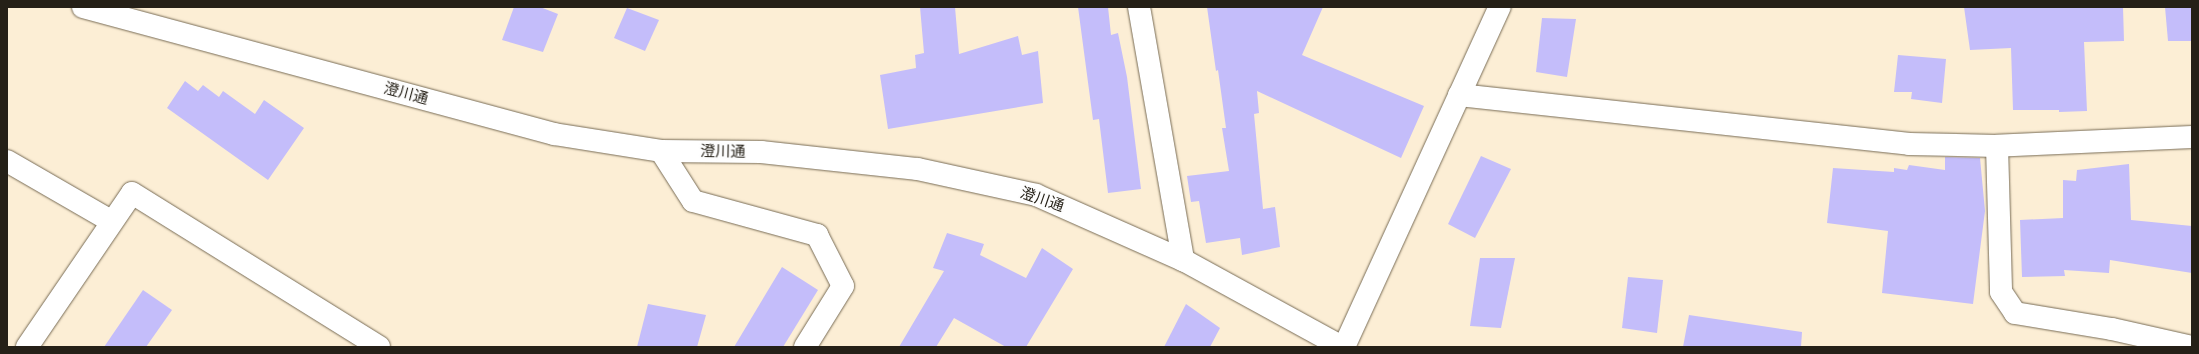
<!DOCTYPE html>
<meta charset="utf-8">
<style>
body{margin:0}
#map{position:relative;width:2199px;height:354px;overflow:hidden;background:#fceed5;font-family:Jost,"Noto Sans JP",sans-serif}
div>[style]{position:absolute}
.building>*{inset:0;background:#c4bdfa}
.roads{filter:drop-shadow(0 0 1px #786c56) drop-shadow(0 0 1px #786c56)}
.street>*{height:22px;margin:-11px;padding:0 11px;transform-origin:11px;border-radius:11px;background:#fff}
.secondary>*{height:22px;margin:-11px;padding:0 11px;transform-origin:11px;border-radius:11px;background:#fff}
span{translate:-50% -50%;white-space:nowrap;text-align:center;line-height:1.15;-webkit-text-stroke:4px #fdfdfd;paint-order:stroke}
.street-label{font-size:15px;color:#252017}
.frame{position:absolute;inset:0;border:8px solid #252017;pointer-events:none}
</style>
<div id="map">
<div class="building">
<div style="clip-path:polygon(514px 7px,540px 7px,558px 14px,543px 52px,502px 40px)"></div>
<div style="clip-path:polygon(920px 7px,955px 7px,959px 54px,1018px 36px,1022px 55px,1038px 51px,1043px 103px,888px 129px,880px 75px,916px 68px,915px 55px,924px 53px)"></div>
<div style="clip-path:polygon(1078px 7px,1108px 7px,1111px 35px,1118px 33px,1127px 77px,1141px 189px,1108px 193px,1099px 119px,1093px 120px)"></div>
<div style="clip-path:polygon(1207px 7px,1323px 7px,1302px 55px,1424px 106px,1401px 158px,1257px 91px,1259px 113px,1254px 114px,1263px 209px,1275px 207px,1280px 247px,1242px 255px,1240px 238px,1206px 243px,1199px 201px,1191px 202px,1187px 176px,1229px 171px,1222px 128px,1226px 128px,1218px 70px,1216px 71px)"></div>
<div style="clip-path:polygon(1964px 7px,2123px 7px,2124px 41px,2084px 42px,2087px 111px,2059px 112px,2059px 110px,2013px 110px,2011px 48px,1970px 50px)"></div>
<div style="clip-path:polygon(2165px 7px,2192px 7px,2192px 41px,2168px 41px)"></div>
<div style="clip-path:polygon(627px 8px,659px 20px,645px 51px,614px 38px)"></div>
<div style="clip-path:polygon(1542px 18px,1576px 19px,1567px 77px,1536px 72px)"></div>
<div style="clip-path:polygon(1898px 55px,1946px 59px,1942px 103px,1911px 99px,1912px 92px,1894px 92px)"></div>
<div style="clip-path:polygon(185px 81px,198px 91px,203px 85px,219px 97px,223px 91px,255px 114px,264px 100px,304px 128px,268px 180px,167px 108px)"></div>
<div style="clip-path:polygon(1481px 156px,1511px 169px,1475px 238px,1448px 224px)"></div>
<div style="clip-path:polygon(1945px 157px,1980px 158px,1985px 211px,1973px 304px,1882px 293px,1888px 231px,1827px 223px,1833px 168px,1894px 172px,1894px 168px,1907px 170px,1909px 165px,1945px 170px)"></div>
<div style="clip-path:polygon(2129px 164px,2131px 220px,2192px 226px,2192px 273px,2110px 260px,2109px 273px,2064px 270px,2065px 276px,2022px 277px,2020px 220px,2063px 218px,2063px 180px,2076px 181px,2077px 170px)"></div>
<div style="clip-path:polygon(947px 233px,984px 244px,980px 255px,1026px 278px,1042px 248px,1073px 269px,1026px 347px,1006px 347px,954px 318px,936px 347px,899px 347px,944px 271px,933px 268px)"></div>
<div style="clip-path:polygon(1480px 258px,1515px 258px,1501px 328px,1470px 326px)"></div>
<div style="clip-path:polygon(782px 267px,818px 290px,783px 347px,734px 347px)"></div>
<div style="clip-path:polygon(1628px 277px,1663px 280px,1657px 333px,1622px 328px)"></div>
<div style="clip-path:polygon(143px 290px,172px 310px,146px 347px,104px 347px)"></div>
<div style="clip-path:polygon(648px 304px,706px 315px,697px 347px,637px 347px)"></div>
<div style="clip-path:polygon(1186px 304px,1220px 328px,1210px 347px,1164px 347px)"></div>
<div style="clip-path:polygon(1689px 315px,1802px 332px,1801px 347px,1683px 347px)"></div>
</div>
<div class="roads">
<div class="street">
<div style="left:1139px;top:7px;width:257px;rotate:80.1deg"></div>
<div style="left:1459px;top:95px;width:453px;rotate:6.2deg"></div>
<div style="left:1909px;top:144px;width:88px;rotate:1.3deg"></div>
<div style="left:2192px;top:137px;width:195px;rotate:177.4deg"></div>
<div style="left:1997px;top:146px;width:146px;rotate:88.4deg"></div>
<div style="left:2001px;top:292px;width:25px;rotate:56deg"></div>
<div style="left:2015px;top:313px;width:98px;rotate:9.4deg"></div>
<div style="left:2112px;top:329px;width:82px;rotate:12.7deg"></div>
<div style="left:661px;top:151px;width:59px;rotate:57.4deg"></div>
<div style="left:693px;top:201px;width:129px;rotate:15.3deg"></div>
<div style="left:817px;top:235px;width:57px;rotate:63deg"></div>
<div style="left:843px;top:286px;width:72px;rotate:121.9deg"></div>
<div style="left:7px;top:161px;width:120px;rotate:30deg"></div>
<div style="left:27px;top:347px;width:186px;rotate:-55.7deg"></div>
<div style="left:132px;top:193px;width:291px;rotate:31.9deg"></div>
<div style="left:1344px;top:347px;width:374px;rotate:-65.4deg"></div>
</div>
<div class="secondary">
<div style="left:83px;top:7px;width:488px;rotate:15.1deg"></div>
<div style="left:554px;top:134px;width:108px;rotate:9deg"></div>
<div style="left:661px;top:151px;width:100px;rotate:0.6deg"></div>
<div style="left:761px;top:152px;width:158px;rotate:6.2deg"></div>
<div style="left:918px;top:169px;width:121px;rotate:12.4deg"></div>
<div style="left:1036px;top:195px;width:161px;rotate:23.9deg"></div>
<div style="left:1183px;top:260px;width:181px;rotate:28.7deg"></div>
</div>
</div>
<div class="street-label">
<span style="left:406px;top:94px;rotate:15deg">澄川通</span>
<span style="left:723px;top:152px;rotate:1deg">澄川通</span>
<span style="left:1042px;top:200px;rotate:19deg">澄川通</span>
</div>
<div class="frame"></div>
</div>
